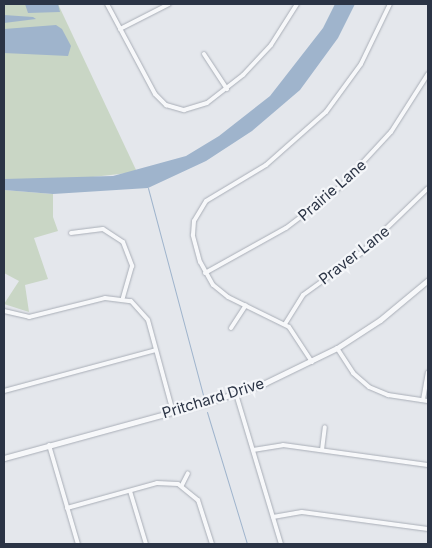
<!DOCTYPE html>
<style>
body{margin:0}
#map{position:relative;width:432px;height:548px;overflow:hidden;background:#e4e7ec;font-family:Inter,sans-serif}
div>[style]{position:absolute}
.green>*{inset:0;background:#c9d6c5}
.water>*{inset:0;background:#9fb4cc}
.stream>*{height:1px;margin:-0.5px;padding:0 0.5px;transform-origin:0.5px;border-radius:0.5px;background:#9fb4cc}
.roads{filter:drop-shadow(0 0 1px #a9aeb7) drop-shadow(0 0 1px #a9aeb7)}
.minor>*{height:4px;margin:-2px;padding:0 2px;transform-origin:2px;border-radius:2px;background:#f7f8fa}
.tertiary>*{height:5px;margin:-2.5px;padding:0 2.5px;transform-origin:2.5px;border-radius:2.5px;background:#f7f8fa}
span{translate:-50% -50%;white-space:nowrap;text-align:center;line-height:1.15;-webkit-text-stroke:4.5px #f4f6f9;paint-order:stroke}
.street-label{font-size:15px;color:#2b3445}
.frame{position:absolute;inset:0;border:5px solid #2b3445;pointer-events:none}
</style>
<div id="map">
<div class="green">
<div style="clip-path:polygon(4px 4px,58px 4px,137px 172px,66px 180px,4px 179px)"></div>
<div style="clip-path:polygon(4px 190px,53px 194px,53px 217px,58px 231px,34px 238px,48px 279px,25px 285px,29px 312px,4px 304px,19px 281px,4px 273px)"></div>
</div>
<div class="water">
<div style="clip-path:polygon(25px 4px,58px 4px,60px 12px,28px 13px)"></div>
<div style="clip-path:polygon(335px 4px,355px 4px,338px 38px,300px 90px,252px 131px,206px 161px,148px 188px,53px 194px,4px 190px,4px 179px,113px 176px,186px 156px,219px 136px,270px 96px,323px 28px)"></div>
<div style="clip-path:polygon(4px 15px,33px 17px,36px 19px,4px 23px)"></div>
<div style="clip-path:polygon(56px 25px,62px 29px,71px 46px,68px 56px,4px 53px,4px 29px)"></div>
</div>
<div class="stream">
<div style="left:148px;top:188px;width:214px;rotate:75.1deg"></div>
<div style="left:207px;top:412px;width:138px;rotate:73.1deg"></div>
</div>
<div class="roads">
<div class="minor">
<div style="left:107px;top:4px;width:102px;rotate:61.9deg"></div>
<div style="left:155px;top:94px;width:16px;rotate:45deg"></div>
<div style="left:166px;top:105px;width:19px;rotate:16deg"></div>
<div style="left:184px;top:110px;width:24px;rotate:-17deg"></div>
<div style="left:207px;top:103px;width:46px;rotate:-37.9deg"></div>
<div style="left:243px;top:75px;width:41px;rotate:-47deg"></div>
<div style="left:271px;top:45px;width:49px;rotate:-57.6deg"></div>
<div style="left:120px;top:29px;width:55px;rotate:-27deg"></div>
<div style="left:204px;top:54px;width:42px;rotate:56.7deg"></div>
<div style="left:71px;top:233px;width:32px;rotate:-7deg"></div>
<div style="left:103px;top:229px;width:24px;rotate:33deg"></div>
<div style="left:123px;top:242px;width:26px;rotate:69deg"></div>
<div style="left:132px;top:266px;width:33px;rotate:106deg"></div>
<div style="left:205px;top:273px;width:93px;rotate:-29.1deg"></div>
<div style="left:286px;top:228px;width:68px;rotate:-37.2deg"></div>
<div style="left:340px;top:187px;width:75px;rotate:-47.2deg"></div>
<div style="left:391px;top:132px;width:69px;rotate:-57.5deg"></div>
<div style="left:4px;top:311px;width:26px;rotate:13deg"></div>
<div style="left:29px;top:317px;width:78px;rotate:-14deg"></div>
<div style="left:105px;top:298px;width:26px;rotate:7deg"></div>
<div style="left:131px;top:301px;width:25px;rotate:48deg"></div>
<div style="left:148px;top:320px;width:95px;rotate:74.8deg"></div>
<div style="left:285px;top:324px;width:34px;rotate:-58deg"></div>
<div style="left:303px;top:295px;width:72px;rotate:-35.9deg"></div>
<div style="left:361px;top:253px;width:93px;rotate:-44.1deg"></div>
<div style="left:231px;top:328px;width:27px;rotate:-57deg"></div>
<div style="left:337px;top:348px;width:30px;rotate:57deg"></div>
<div style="left:353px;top:373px;width:21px;rotate:41deg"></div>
<div style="left:369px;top:387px;width:21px;rotate:23deg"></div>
<div style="left:388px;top:395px;width:40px;rotate:8.5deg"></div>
<div style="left:312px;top:362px;width:42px;rotate:-123.3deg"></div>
<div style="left:289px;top:327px;width:68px;rotate:-153.8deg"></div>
<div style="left:228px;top:297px;width:19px;rotate:-141deg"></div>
<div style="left:213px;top:285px;width:26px;rotate:-119deg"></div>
<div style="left:200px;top:262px;width:28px;rotate:-105deg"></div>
<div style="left:193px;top:235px;width:14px;rotate:-86deg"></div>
<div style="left:194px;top:221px;width:23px;rotate:-59deg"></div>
<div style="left:206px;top:201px;width:70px;rotate:-31deg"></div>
<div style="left:266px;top:165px;width:80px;rotate:-41.5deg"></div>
<div style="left:326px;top:112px;width:59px;rotate:-53.9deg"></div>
<div style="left:361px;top:64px;width:67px;rotate:-64.2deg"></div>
<div style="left:4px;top:391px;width:157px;rotate:-15.1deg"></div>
<div style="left:236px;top:394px;width:157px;rotate:73.3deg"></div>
<div style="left:423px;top:400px;width:28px;rotate:-80deg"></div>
<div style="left:49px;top:445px;width:103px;rotate:73.7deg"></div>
<div style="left:253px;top:450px;width:30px;rotate:-9deg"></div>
<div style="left:283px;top:445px;width:146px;rotate:7.9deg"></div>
<div style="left:322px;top:450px;width:23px;rotate:-83deg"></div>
<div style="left:182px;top:485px;width:13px;rotate:-63deg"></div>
<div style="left:130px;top:491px;width:55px;rotate:73.2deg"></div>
<div style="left:67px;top:508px;width:93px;rotate:-15.5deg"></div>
<div style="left:157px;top:483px;width:21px;rotate:3deg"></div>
<div style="left:178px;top:484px;width:26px;rotate:39deg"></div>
<div style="left:198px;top:500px;width:46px;rotate:72.3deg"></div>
<div style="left:273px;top:517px;width:29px;rotate:-10deg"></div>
<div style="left:302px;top:512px;width:127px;rotate:7.7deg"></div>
</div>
<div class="tertiary">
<div style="left:4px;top:458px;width:213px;rotate:-15.3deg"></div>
<div style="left:209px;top:402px;width:59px;rotate:-18.7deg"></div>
<div style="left:265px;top:383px;width:80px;rotate:-25.9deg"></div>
<div style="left:337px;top:348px;width:51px;rotate:-33.1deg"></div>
<div style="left:380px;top:320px;width:62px;rotate:-39.8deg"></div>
</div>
</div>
<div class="street-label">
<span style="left:332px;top:190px;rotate:-41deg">Prairie Lane</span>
<span style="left:354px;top:255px;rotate:-38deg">Praver Lane</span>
<span style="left:213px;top:398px;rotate:-17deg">Pritchard Drive</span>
</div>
<div class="frame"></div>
</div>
